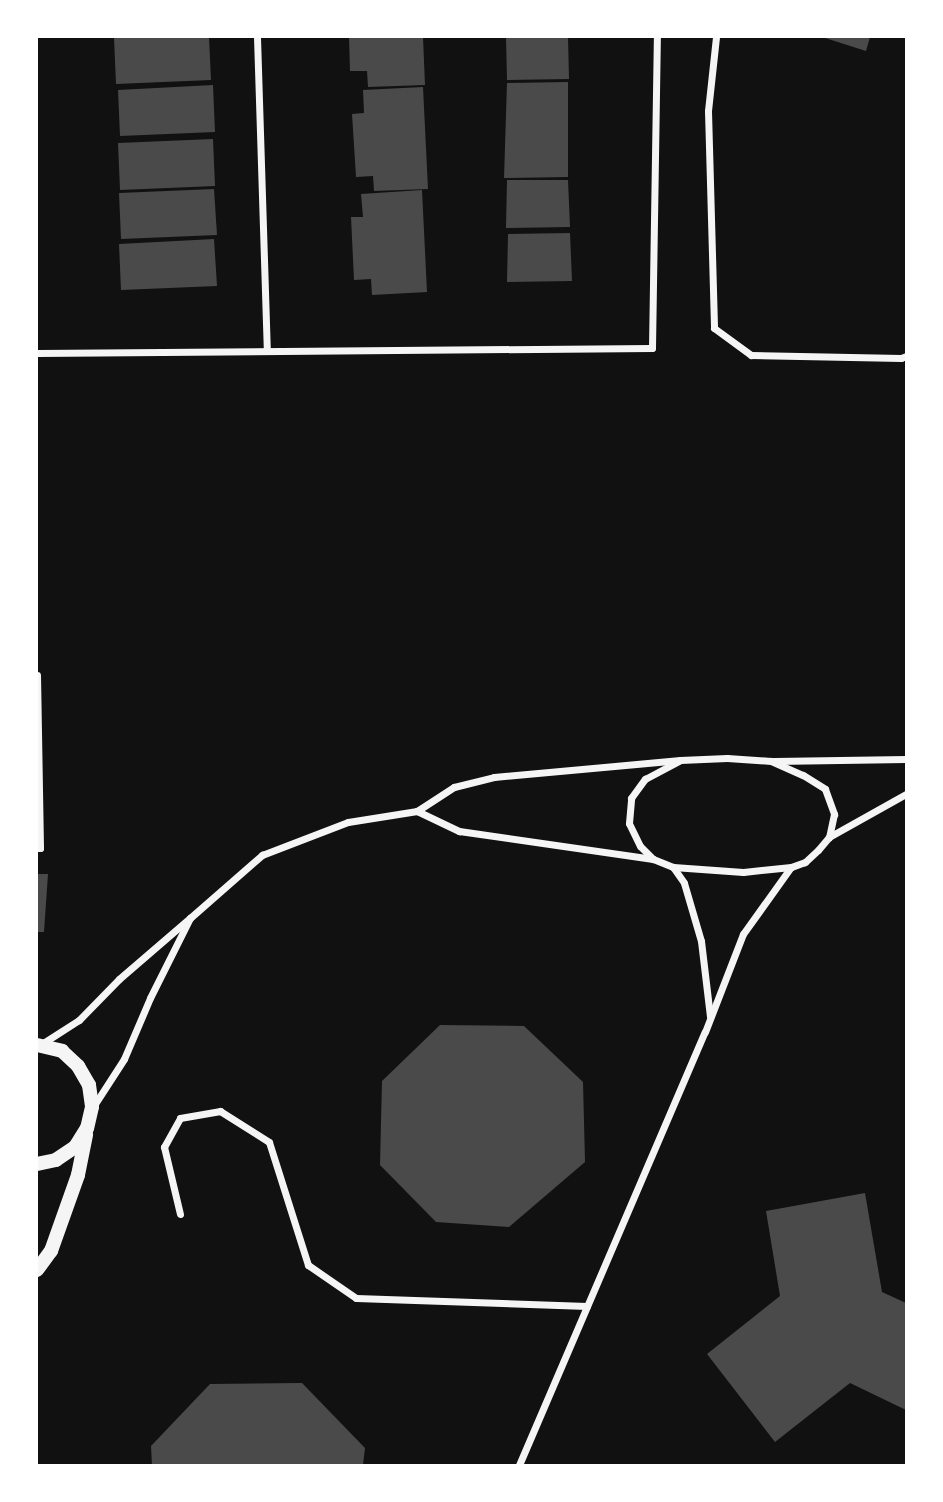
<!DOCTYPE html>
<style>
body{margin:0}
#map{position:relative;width:943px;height:1502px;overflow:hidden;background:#111;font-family:Jost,sans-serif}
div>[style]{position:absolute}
.building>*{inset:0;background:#4a4a4a}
.minor>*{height:7px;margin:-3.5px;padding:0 3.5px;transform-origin:3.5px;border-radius:3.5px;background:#f5f5f5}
.secondary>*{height:14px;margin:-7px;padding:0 7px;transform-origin:7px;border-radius:7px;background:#f5f5f5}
span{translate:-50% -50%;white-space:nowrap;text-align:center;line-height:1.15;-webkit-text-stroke:7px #fff;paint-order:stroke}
.frame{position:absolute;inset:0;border:38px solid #fff;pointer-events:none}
</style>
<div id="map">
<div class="building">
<div style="clip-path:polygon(139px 37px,209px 37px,211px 80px,116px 84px,114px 38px)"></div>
<div style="clip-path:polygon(349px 37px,423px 37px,425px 85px,368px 87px,367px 71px,350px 71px)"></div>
<div style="clip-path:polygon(506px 37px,568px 37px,569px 79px,507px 80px)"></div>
<div style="clip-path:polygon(822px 37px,870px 37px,866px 51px)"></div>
<div style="clip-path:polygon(568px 82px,568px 177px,504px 178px,507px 83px)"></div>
<div style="clip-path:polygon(213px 85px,215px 132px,120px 136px,118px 90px)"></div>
<div style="clip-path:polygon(423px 87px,428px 189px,374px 191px,373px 176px,356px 177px,352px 114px,364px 113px,363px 90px)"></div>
<div style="clip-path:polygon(213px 139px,215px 186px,120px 190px,118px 143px)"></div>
<div style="clip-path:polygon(507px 180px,568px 180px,570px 227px,506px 228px)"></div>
<div style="clip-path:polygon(214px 189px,217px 235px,121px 239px,119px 193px)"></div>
<div style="clip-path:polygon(422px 190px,427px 292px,372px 295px,371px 279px,354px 280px,351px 217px,363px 217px,361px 194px)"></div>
<div style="clip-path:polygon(570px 233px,572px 281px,507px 282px,508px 234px)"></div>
<div style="clip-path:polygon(214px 239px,217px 286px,121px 290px,119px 244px)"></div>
<div style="clip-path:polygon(37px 874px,48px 874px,44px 932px,37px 932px)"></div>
<div style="clip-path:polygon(440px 1025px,524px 1026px,583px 1082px,585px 1162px,509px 1227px,436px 1222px,380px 1165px,382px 1081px)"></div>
<div style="clip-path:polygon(865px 1193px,882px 1292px,906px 1303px,906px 1410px,850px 1383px,775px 1442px,707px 1354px,780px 1296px,766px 1211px)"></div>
<div style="clip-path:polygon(302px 1383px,365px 1448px,363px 1465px,152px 1465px,151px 1446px,210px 1384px)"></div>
</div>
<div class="minor">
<div style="left:257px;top:37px;width:314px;rotate:88.2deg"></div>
<div style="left:716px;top:37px;width:74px;rotate:96.2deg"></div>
<div style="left:708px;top:111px;width:217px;rotate:88.4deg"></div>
<div style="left:714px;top:328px;width:46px;rotate:36.1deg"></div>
<div style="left:751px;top:355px;width:150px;rotate:1.1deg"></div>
<div style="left:901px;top:358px;width:5px;rotate:-22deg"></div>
<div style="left:37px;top:353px;width:615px;rotate:-0.47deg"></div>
<div style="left:652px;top:348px;width:311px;rotate:-89.1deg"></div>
<div style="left:37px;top:675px;width:173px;rotate:89deg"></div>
<div style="left:40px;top:848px;width:3px;rotate:180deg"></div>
<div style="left:727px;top:758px;width:44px;rotate:3.9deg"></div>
<div style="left:771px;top:761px;width:35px;rotate:24deg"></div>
<div style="left:803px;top:775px;width:26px;rotate:32deg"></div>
<div style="left:825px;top:789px;width:27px;rotate:70deg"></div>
<div style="left:834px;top:814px;width:24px;rotate:102deg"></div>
<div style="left:829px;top:837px;width:17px;rotate:130deg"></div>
<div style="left:818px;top:850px;width:18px;rotate:137deg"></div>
<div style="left:805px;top:862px;width:15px;rotate:160deg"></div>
<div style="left:791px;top:867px;width:48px;rotate:174.1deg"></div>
<div style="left:743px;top:872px;width:70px;rotate:-175.9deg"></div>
<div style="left:673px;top:867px;width:22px;rotate:-158deg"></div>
<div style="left:653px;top:859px;width:18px;rotate:-135deg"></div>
<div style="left:640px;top:846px;width:25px;rotate:-116deg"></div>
<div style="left:629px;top:823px;width:25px;rotate:-85deg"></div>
<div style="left:631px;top:798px;width:24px;rotate:-54deg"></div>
<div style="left:645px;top:779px;width:40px;rotate:-28deg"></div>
<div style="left:680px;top:760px;width:47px;rotate:-2.4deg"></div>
<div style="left:774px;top:761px;width:132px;rotate:-0.9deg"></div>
<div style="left:417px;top:811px;width:47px;rotate:25.5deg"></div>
<div style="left:459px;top:831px;width:196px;rotate:8.2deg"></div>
<div style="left:829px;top:837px;width:88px;rotate:-29.2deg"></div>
<div style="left:673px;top:867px;width:19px;rotate:55deg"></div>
<div style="left:684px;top:883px;width:60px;rotate:73.7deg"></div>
<div style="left:701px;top:941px;width:77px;rotate:83.2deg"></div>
<div style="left:190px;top:918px;width:96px;rotate:-41.2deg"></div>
<div style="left:262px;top:855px;width:92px;rotate:-21deg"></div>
<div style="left:348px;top:822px;width:70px;rotate:-9.1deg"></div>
<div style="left:417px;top:811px;width:44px;rotate:-33deg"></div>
<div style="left:454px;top:787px;width:41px;rotate:-14deg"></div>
<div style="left:494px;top:777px;width:187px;rotate:-5.2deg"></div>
<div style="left:40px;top:1045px;width:46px;rotate:-32.7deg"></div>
<div style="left:79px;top:1020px;width:57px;rotate:-45.7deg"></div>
<div style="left:119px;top:979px;width:94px;rotate:-40.7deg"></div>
<div style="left:190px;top:918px;width:89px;rotate:116.6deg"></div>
<div style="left:150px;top:998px;width:66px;rotate:113.1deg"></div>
<div style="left:124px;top:1059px;width:57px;rotate:122.9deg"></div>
<div style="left:180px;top:1214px;width:69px;rotate:-103.4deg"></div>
<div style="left:164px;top:1147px;width:33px;rotate:-61deg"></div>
<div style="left:180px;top:1118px;width:41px;rotate:-9.9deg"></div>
<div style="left:220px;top:1111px;width:58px;rotate:32.3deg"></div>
<div style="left:269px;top:1142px;width:129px;rotate:72.4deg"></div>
<div style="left:308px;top:1265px;width:58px;rotate:34.5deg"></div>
<div style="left:356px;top:1298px;width:231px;rotate:2deg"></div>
<div style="left:519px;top:1465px;width:471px;rotate:-66.8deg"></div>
<div style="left:705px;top:1032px;width:105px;rotate:-68.8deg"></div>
<div style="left:743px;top:934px;width:82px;rotate:-54.4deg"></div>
</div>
<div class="secondary">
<div style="left:37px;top:1045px;width:26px;rotate:13deg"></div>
<div style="left:62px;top:1051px;width:22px;rotate:43deg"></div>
<div style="left:78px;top:1066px;width:22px;rotate:60deg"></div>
<div style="left:89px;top:1085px;width:22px;rotate:82deg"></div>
<div style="left:92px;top:1107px;width:22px;rotate:103deg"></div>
<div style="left:87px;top:1128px;width:22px;rotate:122deg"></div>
<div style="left:75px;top:1147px;width:23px;rotate:146deg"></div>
<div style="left:56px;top:1160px;width:19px;rotate:168deg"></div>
<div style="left:37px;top:1270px;width:24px;rotate:-54deg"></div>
<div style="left:51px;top:1251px;width:81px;rotate:-70.4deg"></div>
<div style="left:78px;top:1175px;width:41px;rotate:-78.7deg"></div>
</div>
<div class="frame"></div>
</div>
